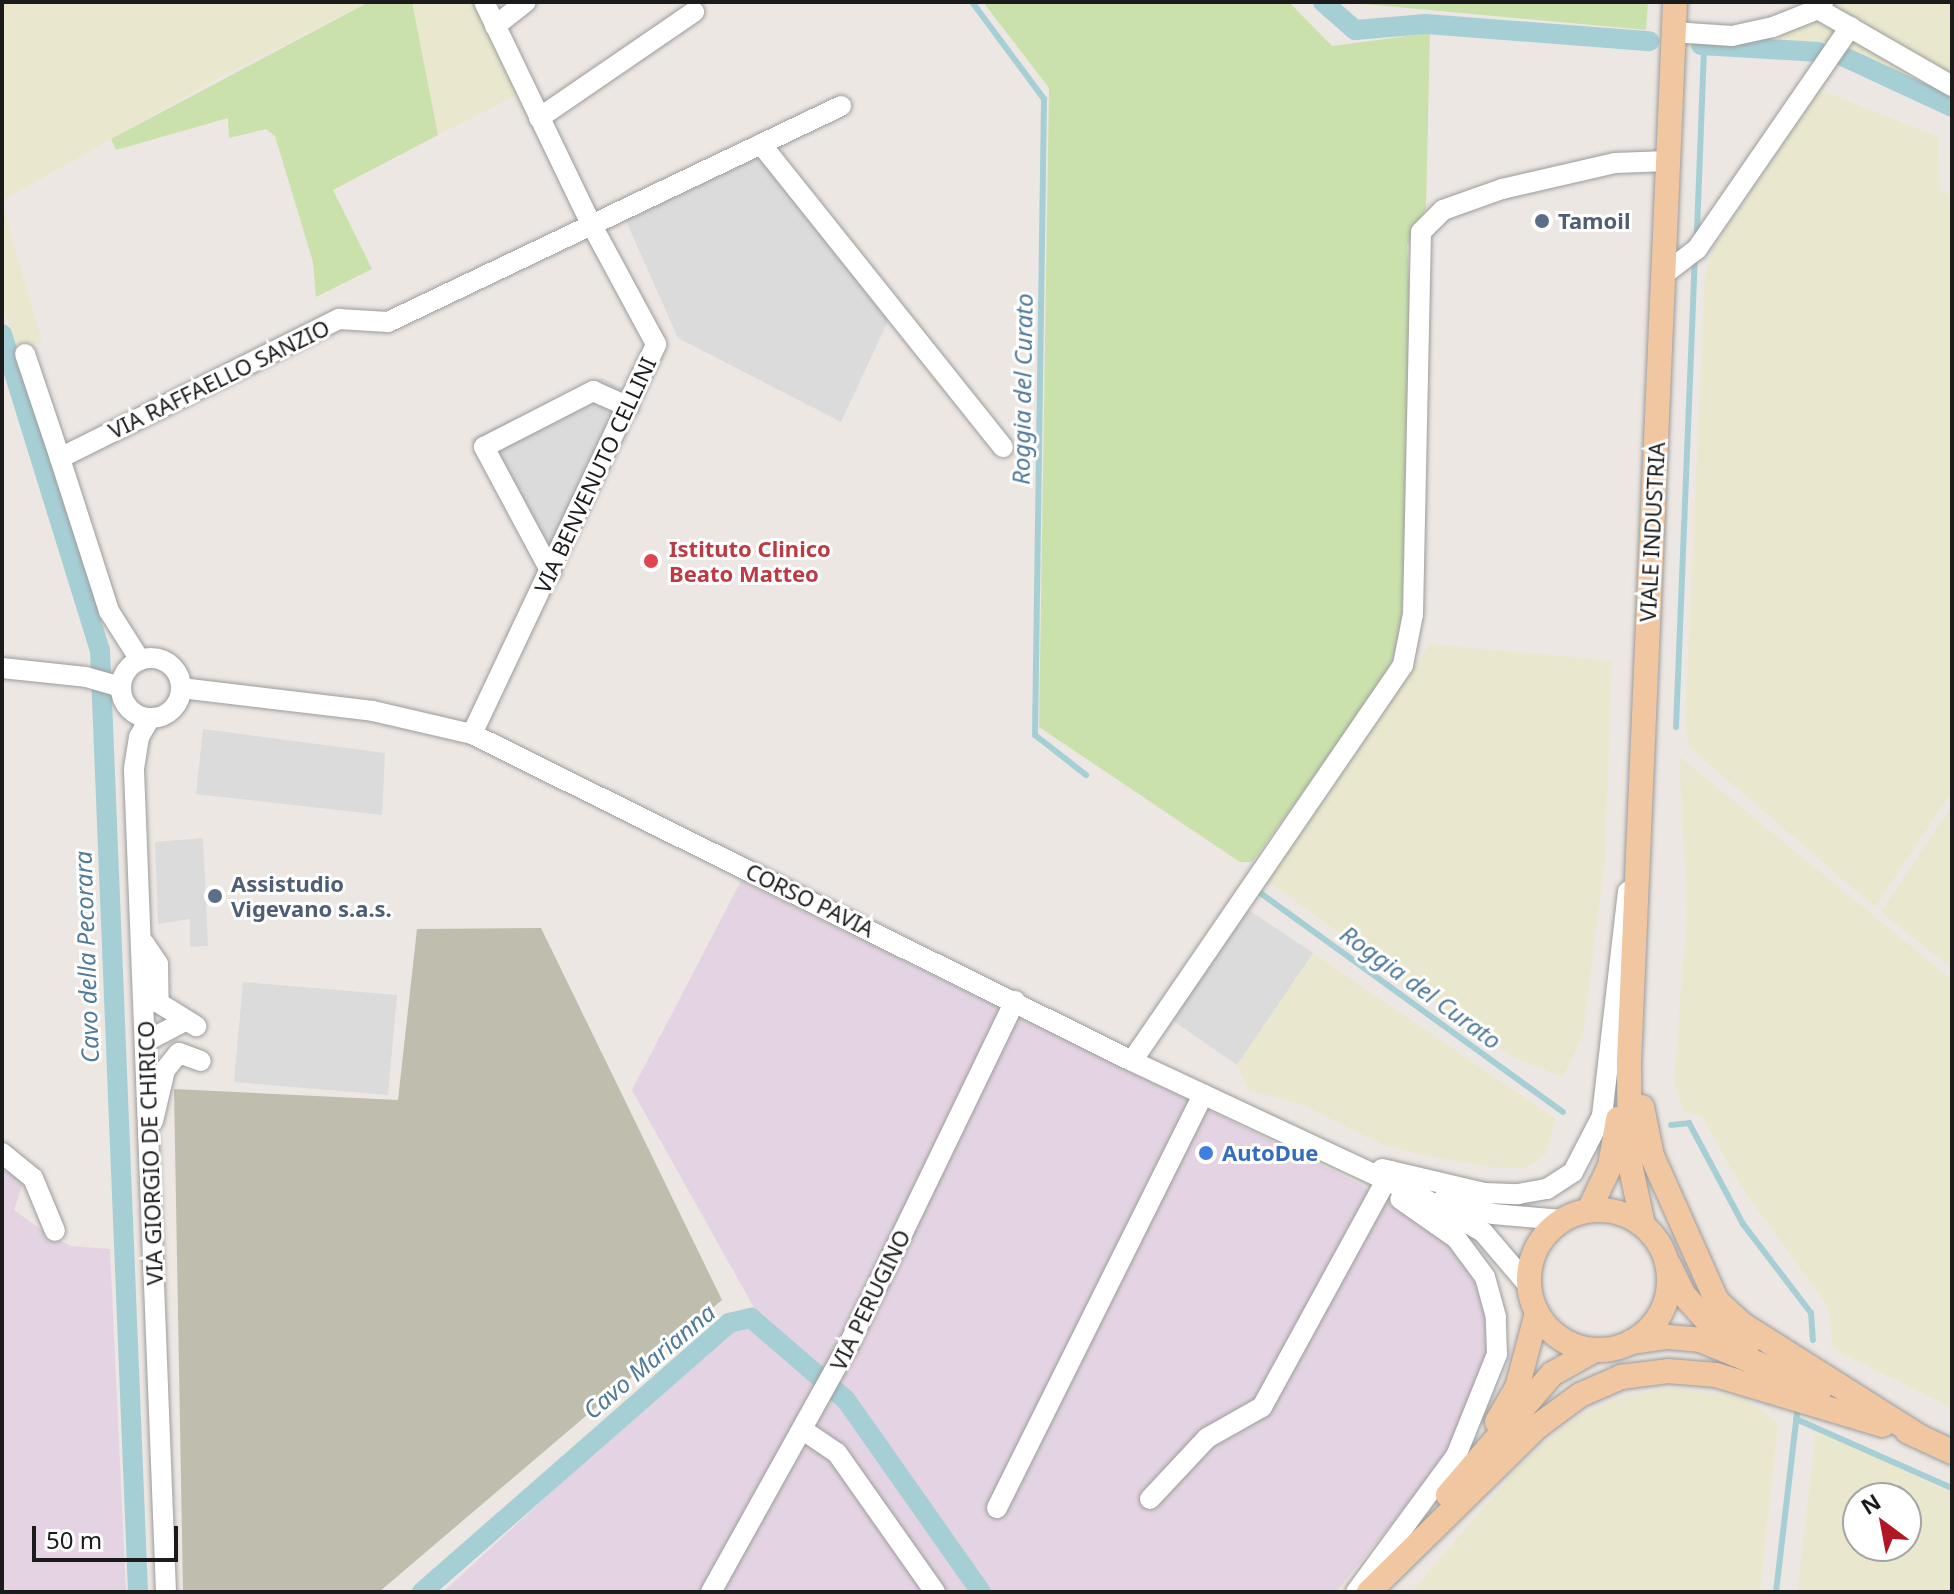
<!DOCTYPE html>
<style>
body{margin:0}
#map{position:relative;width:1954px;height:1594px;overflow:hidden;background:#ece7e2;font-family:"Noto Sans",sans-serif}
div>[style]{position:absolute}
.industrial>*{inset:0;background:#e4d4e3}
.construction>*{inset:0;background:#bfbdae}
.farmland>*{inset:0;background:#e9e8ce}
.grass>*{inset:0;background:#cbe1ac}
.parking>*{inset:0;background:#dbdbdb}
.stream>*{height:6px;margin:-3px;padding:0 3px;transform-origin:3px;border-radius:3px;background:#a6cfd5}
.canal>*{height:20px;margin:-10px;padding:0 10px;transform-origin:10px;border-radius:10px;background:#a6cfd5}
.roads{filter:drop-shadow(0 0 2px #9c9c9c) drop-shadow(0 0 2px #9c9c9c)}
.minor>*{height:20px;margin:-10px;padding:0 10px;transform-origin:10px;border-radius:10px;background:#fff}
.minor>.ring{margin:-10px;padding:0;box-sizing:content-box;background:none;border:20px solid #fff;border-radius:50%}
.major>*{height:24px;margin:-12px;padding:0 12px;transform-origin:12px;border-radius:12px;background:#f1c7a1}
.major>.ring{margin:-12px;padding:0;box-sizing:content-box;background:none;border:24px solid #f1c7a1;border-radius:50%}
.dots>*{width:22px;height:22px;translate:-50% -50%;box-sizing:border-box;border:4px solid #fff;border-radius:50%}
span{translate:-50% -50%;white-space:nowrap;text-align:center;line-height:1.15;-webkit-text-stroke:6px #fff;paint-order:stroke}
.service-label{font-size:22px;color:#4e5e75;font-weight:700}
.left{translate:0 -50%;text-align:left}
.street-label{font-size:22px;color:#1b1b1b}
.health-label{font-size:22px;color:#be3a42;font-weight:700}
.shop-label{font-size:22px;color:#366cbe;font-weight:700}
.water-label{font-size:24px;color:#507a99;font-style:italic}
.frame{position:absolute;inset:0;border:4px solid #1b1b1b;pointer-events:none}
.north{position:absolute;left:1842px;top:1482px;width:80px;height:80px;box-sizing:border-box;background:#fff;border:2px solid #a4a4a4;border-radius:50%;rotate:328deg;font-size:22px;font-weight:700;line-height:32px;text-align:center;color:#1b1b1b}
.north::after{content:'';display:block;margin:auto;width:28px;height:36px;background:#b21524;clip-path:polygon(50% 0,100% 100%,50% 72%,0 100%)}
.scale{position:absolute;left:32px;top:1526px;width:146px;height:36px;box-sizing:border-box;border:4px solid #1b1b1b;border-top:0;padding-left:10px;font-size:24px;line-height:28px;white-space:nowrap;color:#1b1b1b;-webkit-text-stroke:6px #fff;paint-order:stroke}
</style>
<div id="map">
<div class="industrial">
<div style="clip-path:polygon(741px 881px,1360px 1184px,1452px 1246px,1481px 1289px,1490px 1348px,1446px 1457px,1336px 1592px,443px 1592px,753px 1306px,632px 1090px)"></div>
<div style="clip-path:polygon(2px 1170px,24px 1180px,14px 1210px,47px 1234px,71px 1246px,110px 1249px,126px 1592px,2px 1592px)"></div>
</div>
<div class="construction">
<div style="clip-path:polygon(541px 928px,722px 1300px,379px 1592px,183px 1592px,174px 1089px,398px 1100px,417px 929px)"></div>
</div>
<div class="farmland">
<div style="clip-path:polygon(2px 2px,369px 2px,222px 76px,2px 201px)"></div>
<div style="clip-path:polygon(412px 2px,474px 2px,519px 94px,438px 135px)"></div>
<div style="clip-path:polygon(1801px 2px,1952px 2px,1952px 100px,1826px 41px,1773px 45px)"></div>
<div style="clip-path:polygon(1820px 90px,1939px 137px,1940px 190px,1952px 196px,1952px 791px,1875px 907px,1690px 748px,1685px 723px,1705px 275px,1713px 248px)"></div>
<div style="clip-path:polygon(2px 203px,42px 341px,17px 351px,2px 301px)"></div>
<div style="clip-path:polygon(1430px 644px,1612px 661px,1605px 860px,1583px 1035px,1563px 1077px,1510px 1056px,1263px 878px)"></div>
<div style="clip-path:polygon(1679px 756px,1952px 980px,1952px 1408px,1833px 1349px,1828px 1307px,1740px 1185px,1702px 1116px,1683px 1111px,1674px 1080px,1687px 912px)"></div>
<div style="clip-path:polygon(1952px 805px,1952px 968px,1881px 912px)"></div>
<div style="clip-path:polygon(1313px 953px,1556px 1119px,1545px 1156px,1524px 1168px,1497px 1168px,1428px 1156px,1384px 1145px,1301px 1104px,1248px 1090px,1237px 1065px)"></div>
<div style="clip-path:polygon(1668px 1388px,1745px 1398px,1778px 1422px,1760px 1592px,1411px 1592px,1522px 1463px,1578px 1416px,1622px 1397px)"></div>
<div style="clip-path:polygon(evenodd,1816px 1429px,1952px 1493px,1952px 1592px,1797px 1592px,1816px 1429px,1858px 1498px,1906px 1498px,1906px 1546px,1858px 1546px,1858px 1498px)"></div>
</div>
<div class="grass">
<div style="clip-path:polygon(369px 2px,412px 2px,438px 135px,333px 190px,372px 269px,316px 297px,313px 262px,275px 136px,266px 129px,229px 138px,228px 118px,116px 150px,111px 139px)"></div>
<div style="clip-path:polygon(983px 2px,1289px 2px,1332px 46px,1430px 33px,1426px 208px,1407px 246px,1414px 358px,1402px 618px,1395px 652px,1386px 676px,1252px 862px,1240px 862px,1039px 727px,1049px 88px)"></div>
<div style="clip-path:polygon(1343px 2px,1648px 2px,1646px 30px)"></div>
</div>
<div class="parking">
<div style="clip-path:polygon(759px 155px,889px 319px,841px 422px,678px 338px,626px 221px)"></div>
<div style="clip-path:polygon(602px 378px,622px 388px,612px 408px,620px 412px,555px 546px,548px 543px,536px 564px,470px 439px)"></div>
<div style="clip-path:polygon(203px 729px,385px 753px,382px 815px,196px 794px)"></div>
<div style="clip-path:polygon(203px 838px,208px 946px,190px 947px,190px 919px,158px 924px,155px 842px)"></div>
<div style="clip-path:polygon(1247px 909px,1313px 953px,1237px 1065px,1172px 1020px)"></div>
<div style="clip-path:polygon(243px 982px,397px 995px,388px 1095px,234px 1082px)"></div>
</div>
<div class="stream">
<div style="left:972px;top:2px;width:121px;rotate:53.4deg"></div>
<div style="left:1044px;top:99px;width:636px;rotate:90.81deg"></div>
<div style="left:1035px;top:735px;width:65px;rotate:38.1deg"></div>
<div style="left:1697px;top:231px;width:186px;rotate:-87.8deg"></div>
<div style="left:1676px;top:727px;width:468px;rotate:-87.7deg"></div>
<div style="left:1259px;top:892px;width:375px;rotate:35.9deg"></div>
<div style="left:1671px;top:1125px;width:18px;rotate:-6deg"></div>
<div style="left:1689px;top:1123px;width:115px;rotate:61.9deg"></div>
<div style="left:1743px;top:1224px;width:112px;rotate:52.6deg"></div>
<div style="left:1811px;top:1313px;width:27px;rotate:86deg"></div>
<div style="left:1796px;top:1419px;width:171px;rotate:23.9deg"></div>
<div style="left:1776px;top:1592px;width:188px;rotate:-83.3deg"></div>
</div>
<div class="canal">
<div style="left:1323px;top:2px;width:43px;rotate:41.2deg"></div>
<div style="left:1355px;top:30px;width:71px;rotate:-4.8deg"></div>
<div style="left:1426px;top:24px;width:224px;rotate:4.4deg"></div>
<div style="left:1701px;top:45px;width:118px;rotate:3.4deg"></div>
<div style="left:1840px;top:55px;width:123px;rotate:24.9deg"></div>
<div style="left:2px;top:334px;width:331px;rotate:72.8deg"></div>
<div style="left:100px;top:650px;width:943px;rotate:87.69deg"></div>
<div style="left:422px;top:1592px;width:408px;rotate:-41.2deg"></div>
<div style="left:729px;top:1323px;width:23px;rotate:-13deg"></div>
<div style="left:751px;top:1318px;width:125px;rotate:40.8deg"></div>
<div style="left:846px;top:1400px;width:235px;rotate:54.9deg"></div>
</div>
<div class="roads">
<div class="minor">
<div style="left:1818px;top:9px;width:155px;rotate:29.9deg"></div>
<div style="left:495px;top:26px;width:39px;rotate:-38deg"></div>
<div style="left:1673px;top:32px;width:59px;rotate:3.9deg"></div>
<div style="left:1732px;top:36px;width:42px;rotate:-12.4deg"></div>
<div style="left:1773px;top:27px;width:48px;rotate:-21.8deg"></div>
<div style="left:1818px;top:9px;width:9px;rotate:-54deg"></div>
<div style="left:539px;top:118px;width:188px;rotate:-34.4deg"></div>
<div style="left:761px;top:144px;width:388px;rotate:51.4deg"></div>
<div style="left:1663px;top:275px;width:43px;rotate:-37.4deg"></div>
<div style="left:1697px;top:249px;width:270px;rotate:-55.4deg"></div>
<div style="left:25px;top:354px;width:110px;rotate:71.4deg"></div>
<div style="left:551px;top:572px;width:142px;rotate:-118.2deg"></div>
<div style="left:484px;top:447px;width:123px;rotate:-27.2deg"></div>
<div style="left:593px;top:391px;width:39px;rotate:24deg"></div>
<div class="ring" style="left:121px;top:658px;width:40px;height:40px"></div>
<div style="left:140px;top:660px;width:58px;rotate:-122.3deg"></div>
<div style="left:109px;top:611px;width:161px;rotate:-107.8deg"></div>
<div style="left:60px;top:458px;width:312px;rotate:-26.5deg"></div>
<div style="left:339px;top:319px;width:49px;rotate:3.5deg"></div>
<div style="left:388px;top:322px;width:502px;rotate:-25.49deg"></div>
<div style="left:2px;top:668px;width:84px;rotate:6.1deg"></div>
<div style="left:86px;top:677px;width:35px;rotate:16deg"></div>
<div style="left:181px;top:688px;width:193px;rotate:6.8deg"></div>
<div style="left:373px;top:711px;width:102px;rotate:13.1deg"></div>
<div style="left:472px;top:734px;width:737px;rotate:26.36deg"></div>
<div style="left:1132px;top:1061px;width:311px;rotate:25.1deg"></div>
<div style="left:1414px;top:1193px;width:79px;rotate:29.5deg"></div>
<div style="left:1483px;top:1232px;width:71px;rotate:49.6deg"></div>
<div style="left:150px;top:718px;width:22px;rotate:120deg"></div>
<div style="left:139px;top:737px;width:33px;rotate:99deg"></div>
<div style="left:134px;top:770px;width:823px;rotate:87.77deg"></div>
<div style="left:472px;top:734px;width:431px;rotate:-64.7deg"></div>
<div style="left:656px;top:344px;width:136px;rotate:-118.4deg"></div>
<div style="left:591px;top:224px;width:246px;rotate:-115.7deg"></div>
<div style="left:144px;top:943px;width:25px;rotate:56deg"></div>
<div style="left:158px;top:964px;width:39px;rotate:89deg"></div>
<div style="left:159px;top:1003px;width:44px;rotate:31.9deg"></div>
<div style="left:147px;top:1041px;width:43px;rotate:-27.8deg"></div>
<div style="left:1132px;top:1061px;width:480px;rotate:-55.6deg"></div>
<div style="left:1403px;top:665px;width:52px;rotate:-78.9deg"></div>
<div style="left:1413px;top:614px;width:382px;rotate:-88.8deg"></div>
<div style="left:1421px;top:232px;width:31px;rotate:-45deg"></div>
<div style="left:1443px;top:210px;width:63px;rotate:-19.6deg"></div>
<div style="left:1502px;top:189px;width:116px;rotate:-13deg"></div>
<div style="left:1615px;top:163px;width:53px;rotate:-2.2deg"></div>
<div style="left:153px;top:1121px;width:52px;rotate:-76.8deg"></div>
<div style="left:165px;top:1070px;width:22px;rotate:-51deg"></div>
<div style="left:179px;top:1053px;width:23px;rotate:20deg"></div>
<div style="left:2px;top:1153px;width:40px;rotate:39deg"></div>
<div style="left:33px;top:1178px;width:57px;rotate:67.5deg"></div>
<div style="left:1382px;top:1169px;width:105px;rotate:13.2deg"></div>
<div style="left:1484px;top:1193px;width:34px;rotate:2deg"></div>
<div style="left:1518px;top:1194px;width:29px;rotate:-10deg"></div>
<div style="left:1547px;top:1189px;width:31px;rotate:-33deg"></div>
<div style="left:1573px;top:1172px;width:63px;rotate:-62.6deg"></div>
<div style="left:1602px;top:1116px;width:226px;rotate:-83.4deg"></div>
<div style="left:1441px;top:1201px;width:54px;rotate:14deg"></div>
<div style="left:1493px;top:1214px;width:69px;rotate:5deg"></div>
<div style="left:803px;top:1430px;width:41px;rotate:34.1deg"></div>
<div style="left:837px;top:1453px;width:170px;rotate:54.8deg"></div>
<div style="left:1150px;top:1499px;width:83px;rotate:-46.9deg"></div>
<div style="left:1207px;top:1438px;width:63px;rotate:-29.4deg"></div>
<div style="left:1262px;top:1407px;width:269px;rotate:-61.3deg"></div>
<div style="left:997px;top:1508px;width:462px;rotate:-63.5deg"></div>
<div style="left:711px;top:1592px;width:286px;rotate:-60.9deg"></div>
<div style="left:850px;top:1342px;width:379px;rotate:-64.2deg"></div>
<div style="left:1356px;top:1592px;width:169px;rotate:-53.7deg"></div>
<div style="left:1456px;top:1456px;width:110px;rotate:-68.1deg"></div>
<div style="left:1497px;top:1354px;width:37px;rotate:-92deg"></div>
<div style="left:1496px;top:1317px;width:41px;rotate:-105.4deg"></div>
<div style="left:1485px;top:1277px;width:49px;rotate:-126.6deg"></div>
<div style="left:1456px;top:1238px;width:68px;rotate:-145.1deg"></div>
</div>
<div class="major">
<div style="left:1642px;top:1107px;width:50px;rotate:78.5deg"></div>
<div style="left:1652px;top:1156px;width:159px;rotate:65.9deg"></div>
<div style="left:1717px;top:1301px;width:35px;rotate:43deg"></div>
<div style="left:1743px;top:1325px;width:209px;rotate:32.3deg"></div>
<div style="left:1589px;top:1210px;width:49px;rotate:-64.5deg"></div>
<div style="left:1610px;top:1166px;width:48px;rotate:-80.3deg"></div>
<div class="ring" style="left:1529px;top:1210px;width:116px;height:116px"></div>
<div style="left:1643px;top:1225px;width:62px;rotate:-102deg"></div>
<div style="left:1630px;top:1164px;width:103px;rotate:-90.6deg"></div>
<div style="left:1629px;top:1061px;width:1060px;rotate:-87.51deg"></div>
<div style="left:1669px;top:1265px;width:32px;rotate:64deg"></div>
<div style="left:1683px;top:1294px;width:40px;rotate:48deg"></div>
<div style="left:1710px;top:1324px;width:43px;rotate:30.7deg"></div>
<div style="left:1631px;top:1342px;width:37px;rotate:-8deg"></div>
<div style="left:1668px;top:1337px;width:32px;rotate:5deg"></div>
<div style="left:1700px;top:1340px;width:130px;rotate:22.2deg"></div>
<div style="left:1497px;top:1422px;width:39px;rotate:-60deg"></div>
<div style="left:1517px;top:1388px;width:78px;rotate:-75.1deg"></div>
<div style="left:1907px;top:1431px;width:50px;rotate:25deg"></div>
<div style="left:1448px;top:1495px;width:160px;rotate:-49.3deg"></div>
<div style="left:1552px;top:1374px;width:49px;rotate:-29.2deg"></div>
<div style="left:1369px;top:1592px;width:237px;rotate:-44.5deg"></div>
<div style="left:1538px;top:1426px;width:52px;rotate:-36.4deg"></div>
<div style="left:1580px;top:1395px;width:45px;rotate:-23.7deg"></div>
<div style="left:1621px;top:1377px;width:47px;rotate:-7.3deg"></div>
<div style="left:1668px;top:1371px;width:48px;rotate:4.8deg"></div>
<div style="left:1716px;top:1375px;width:174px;rotate:16.7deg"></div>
</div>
</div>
<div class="dots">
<div style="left:1542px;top:221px;background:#5c6f8a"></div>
<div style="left:651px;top:561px;background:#e0444e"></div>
<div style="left:215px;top:896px;background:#5c6f8a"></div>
<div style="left:1206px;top:1153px;background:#3f7fe0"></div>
</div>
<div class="service-label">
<span class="left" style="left:1558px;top:221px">Tamoil</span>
<span class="left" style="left:231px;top:896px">Assistudio<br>Vigevano s.a.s.</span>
</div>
<div class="street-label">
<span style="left:219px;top:379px;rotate:-26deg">VIA RAFFAELLO SANZIO</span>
<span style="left:595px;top:475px;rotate:-65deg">VIA BENVENUTO CELLINI</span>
<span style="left:1652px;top:532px;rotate:-87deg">VIALE INDUSTRIA</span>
<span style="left:810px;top:900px;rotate:26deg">CORSO PAVIA</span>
<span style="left:150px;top:1153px;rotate:-92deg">VIA GIORGIO DE CHIRICO</span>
<span style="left:870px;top:1300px;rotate:-64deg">VIA PERUGINO</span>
</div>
<div class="health-label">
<span class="left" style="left:669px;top:561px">Istituto Clinico<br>Beato Matteo</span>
</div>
<div class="shop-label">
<span class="left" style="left:1222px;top:1153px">AutoDue</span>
</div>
<div class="water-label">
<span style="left:1022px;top:389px;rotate:-89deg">Roggia del Curato</span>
<span style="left:86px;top:957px;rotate:-92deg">Cavo della Pecorara</span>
<span style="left:1421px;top:987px;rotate:36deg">Roggia del Curato</span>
<span style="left:649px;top:1361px;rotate:-40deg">Cavo Marianna</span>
</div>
<div class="frame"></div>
<div class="north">N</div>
<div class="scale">50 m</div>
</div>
